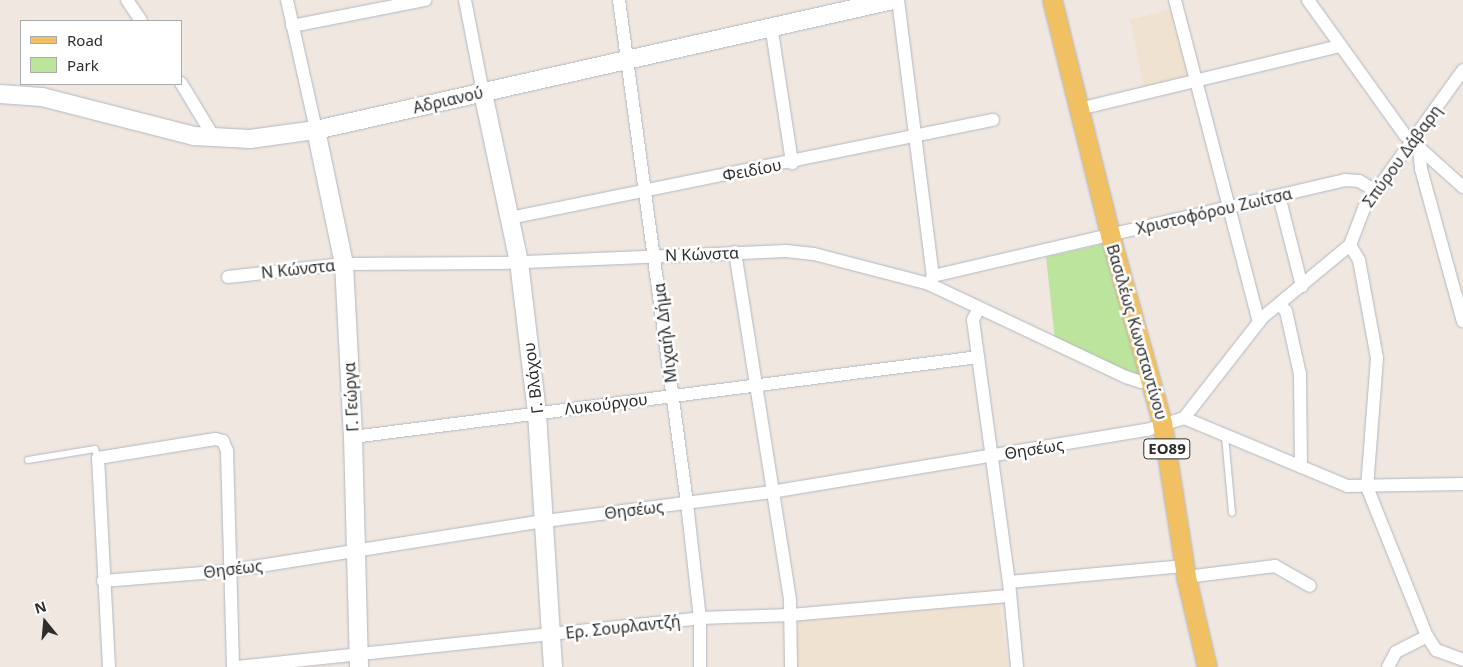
<!DOCTYPE html>
<meta charset="utf-8">
<style>
body{margin:0}
#map{position:relative;width:1463px;height:667px;overflow:hidden;background:#efe7e0;font-family:"Noto Sans",sans-serif}
div>[style]{position:absolute}
.education>*{inset:0;background:#f0e2d0}
.green>*{inset:0;background:#bde49d}
.roads{filter:drop-shadow(0 0 1px #b3b7c0) drop-shadow(0 0 1px #b3b7c0)}
.lane>*{height:6px;margin:-3px;padding:0 3px;transform-origin:3px;border-radius:3px;background:#fff}
.street>*{height:12px;margin:-6px;padding:0 6px;transform-origin:6px;border-radius:6px;background:#fff}
.secondary>*{height:18px;margin:-9px;padding:0 9px;transform-origin:9px;border-radius:9px;background:#fff}
.primary>*{height:19px;margin:-9.5px;padding:0 9.5px;transform-origin:9.5px;border-radius:9.5px;background:#f1c062}
span{translate:-50% -50%;white-space:nowrap;text-align:center;line-height:1.15;-webkit-text-stroke:5px #fff;paint-order:stroke}
.shield-label span{padding:1px 4px;background:#fff;border:1px solid;border-radius:4px;-webkit-text-stroke-width:0}
.shield-label{font-size:15px;color:#2d2d2d;font-weight:700}
.street-label{font-size:16px;color:#2d2d2d}
.legend{position:absolute;left:20px;top:20px;width:162px;height:65px;box-sizing:border-box;background:#fff;border:1px solid #ababab;margin:0;padding:6px 9px;list-style:none;font-size:15px;color:#2d2d2d}
.legend li{display:flex;align-items:center;gap:10px;height:25px}
.legend b{width:25px;border:1px solid #ababab}
.north{position:absolute;left:20px;top:597px;width:50px;height:50px;-webkit-text-stroke:4px #fff;paint-order:stroke;rotate:343deg;font-size:14px;font-weight:700;line-height:20px;text-align:center;color:#2d2d2d}
.north::after{content:'';display:block;margin:auto;width:18px;height:22px;background:#2d2d2d;clip-path:polygon(50% 0,100% 100%,50% 72%,0 100%)}
</style>
<div id="map">
<div class="education">
<div style="clip-path:polygon(1174px 8px,1194px 77px,1144px 87px,1130px 20px)"></div>
<div style="clip-path:polygon(998px 598px,1009px 667px,795px 667px,795px 620px)"></div>
</div>
<div class="green">
<div style="clip-path:polygon(1108px 243px,1140px 374px,1130px 374px,1055px 340px,1046px 257px)"></div>
</div>
<div class="roads">
<div class="lane">
<div style="left:1225px;top:436px;width:77px;rotate:84.8deg"></div>
<div style="left:28px;top:460px;width:68px;rotate:-9.3deg"></div>
<div style="left:95px;top:449px;width:9px;rotate:72deg"></div>
</div>
<div class="street">
<div style="left:127px;top:0;width:25px;rotate:56deg"></div>
<div style="left:287px;top:0;width:133px;rotate:77.4deg"></div>
<div style="left:465px;top:0;width:95px;rotate:79deg"></div>
<div style="left:619px;top:0;width:508px;rotate:82.3deg"></div>
<div style="left:687px;top:503px;width:116px;rotate:83.6deg"></div>
<div style="left:700px;top:618px;width:49px;rotate:90deg"></div>
<div style="left:898px;top:0;width:278px;rotate:82.8deg"></div>
<div style="left:933px;top:276px;width:7px;rotate:117deg"></div>
<div style="left:1175px;top:0;width:333px;rotate:75.4deg"></div>
<div style="left:1308px;top:0;width:166px;rotate:54.3deg"></div>
<div style="left:1405px;top:135px;width:78px;rotate:41.9deg"></div>
<div style="left:771px;top:25px;width:140px;rotate:81.3deg"></div>
<div style="left:292px;top:26px;width:136px;rotate:-11.1deg"></div>
<div style="left:181px;top:83px;width:66px;rotate:58.7deg"></div>
<div style="left:1079px;top:109px;width:268px;rotate:-13.6deg"></div>
<div style="left:1419px;top:149px;width:20px;rotate:84deg"></div>
<div style="left:1421px;top:169px;width:158px;rotate:74.6deg"></div>
<div style="left:1279px;top:196px;width:93px;rotate:75.7deg"></div>
<div style="left:510px;top:218px;width:493px;rotate:-11.5deg"></div>
<div style="left:1350px;top:245px;width:17px;rotate:59deg"></div>
<div style="left:1359px;top:260px;width:100px;rotate:79.6deg"></div>
<div style="left:1377px;top:358px;width:129px;rotate:94.4deg"></div>
<div style="left:1367px;top:487px;width:161px;rotate:68.1deg"></div>
<div style="left:1427px;top:636px;width:17px;rotate:57deg"></div>
<div style="left:1436px;top:650px;width:29px;rotate:20deg"></div>
<div style="left:735px;top:252px;width:353px;rotate:81deg"></div>
<div style="left:790px;top:601px;width:66px;rotate:89.1deg"></div>
<div style="left:933px;top:276px;width:423px;rotate:-13.1deg"></div>
<div style="left:1345px;top:180px;width:14px;rotate:4deg"></div>
<div style="left:1359px;top:181px;width:20px;rotate:30deg"></div>
<div style="left:228px;top:277px;width:117px;rotate:-6.4deg"></div>
<div style="left:344px;top:264px;width:158px;rotate:-0.4deg"></div>
<div style="left:502px;top:263px;width:284px;rotate:-2.4deg"></div>
<div style="left:786px;top:251px;width:28px;rotate:6deg"></div>
<div style="left:814px;top:254px;width:119px;rotate:14.6deg"></div>
<div style="left:929px;top:284px;width:218px;rotate:25.3deg"></div>
<div style="left:1126px;top:377px;width:16px;rotate:18deg"></div>
<div style="left:1141px;top:382px;width:10px;rotate:-17deg"></div>
<div style="left:1280px;top:305px;width:8px;rotate:45deg"></div>
<div style="left:1286px;top:311px;width:65px;rotate:77.5deg"></div>
<div style="left:1300px;top:374px;width:93px;rotate:89.4deg"></div>
<div style="left:978px;top:310px;width:11px;rotate:117deg"></div>
<div style="left:973px;top:320px;width:264px;rotate:82.2deg"></div>
<div style="left:1009px;top:582px;width:85px;rotate:84.6deg"></div>
<div style="left:1184px;top:418px;width:128px;rotate:-52deg"></div>
<div style="left:1263px;top:317px;width:113px;rotate:-39.6deg"></div>
<div style="left:1350px;top:245px;width:40px;rotate:-69deg"></div>
<div style="left:1364px;top:208px;width:170px;rotate:-54.3deg"></div>
<div style="left:353px;top:437px;width:630px;rotate:-7.29deg"></div>
<div style="left:1186px;top:577px;width:90px;rotate:-7deg"></div>
<div style="left:1275px;top:566px;width:40px;rotate:29.7deg"></div>
<div style="left:103px;top:581px;width:125px;rotate:-4.6deg"></div>
<div style="left:228px;top:571px;width:321px;rotate:-9deg"></div>
<div style="left:545px;top:521px;width:228px;rotate:-7.3deg"></div>
<div style="left:771px;top:492px;width:381px;rotate:-9.4deg"></div>
<div style="left:1147px;top:430px;width:39px;rotate:-18deg"></div>
<div style="left:1184px;top:418px;width:177px;rotate:22.6deg"></div>
<div style="left:1347px;top:486px;width:116px;rotate:-1deg"></div>
<div style="left:1009px;top:582px;width:176px;rotate:-5.2deg"></div>
<div style="left:109px;top:667px;width:209px;rotate:-93deg"></div>
<div style="left:98px;top:458px;width:119px;rotate:-9.2deg"></div>
<div style="left:215px;top:439px;width:8px;rotate:14deg"></div>
<div style="left:223px;top:441px;width:11px;rotate:68deg"></div>
<div style="left:227px;top:451px;width:216px;rotate:88.4deg"></div>
<div style="left:237px;top:667px;width:466px;rotate:-6deg"></div>
<div style="left:700px;top:618px;width:91px;rotate:-1.9deg"></div>
<div style="left:791px;top:615px;width:220px;rotate:-5deg"></div>
<div style="left:1388px;top:667px;width:17px;rotate:-62deg"></div>
<div style="left:1396px;top:652px;width:35px;rotate:-27deg"></div>
</div>
<div class="secondary">
<div style="left:483px;top:93px;width:173px;rotate:78deg"></div>
<div style="left:519px;top:262px;width:152px;rotate:83.2deg"></div>
<div style="left:537px;top:413px;width:255px;rotate:86.4deg"></div>
<div style="left:0;top:94px;width:42px;rotate:4.1deg"></div>
<div style="left:42px;top:97px;width:157px;rotate:14.4deg"></div>
<div style="left:194px;top:136px;width:56px;rotate:3.1deg"></div>
<div style="left:250px;top:139px;width:67px;rotate:-7.8deg"></div>
<div style="left:316px;top:130px;width:591px;rotate:-12.7deg"></div>
<div style="left:316px;top:130px;width:137px;rotate:78.2deg"></div>
<div style="left:344px;top:264px;width:173px;rotate:87deg"></div>
<div style="left:353px;top:437px;width:230px;rotate:88.5deg"></div>
</div>
<div class="primary">
<div style="left:1052px;top:0;width:242px;rotate:76.1deg"></div>
<div style="left:1110px;top:235px;width:195px;rotate:74.5deg"></div>
<div style="left:1162px;top:423px;width:156px;rotate:81.1deg"></div>
<div style="left:1186px;top:577px;width:92px;rotate:76.9deg"></div>
</div>
</div>
<div class="shield-label">
<span style="left:1167px;top:449px">ΕΟ89</span>
</div>
<div class="street-label">
<span style="left:448px;top:100px;rotate:-13deg">Αδριανού</span>
<span style="left:1402px;top:156px;rotate:-54deg">Σπύρου Δάβαρη</span>
<span style="left:752px;top:170px;rotate:-11deg">Φειδίου</span>
<span style="left:1214px;top:211px;rotate:-13deg">Χριστοφόρου Ζωίτσα</span>
<span style="left:702px;top:254px;rotate:-2deg">Ν Κώνστα</span>
<span style="left:298px;top:269px;rotate:-6deg">Ν Κώνστα</span>
<span style="left:1137px;top:332px;rotate:74deg">Βασιλέως Κωνσταντίνου</span>
<span style="left:665px;top:333px;rotate:-97deg">Μιχαήλ Δήμα</span>
<span style="left:533px;top:378px;rotate:-97deg">Γ. Βλάχου</span>
<span style="left:351px;top:397px;rotate:-93deg">Γ. Γεώργα</span>
<span style="left:606px;top:404px;rotate:-7deg">Λυκούργου</span>
<span style="left:1034px;top:449px;rotate:-9deg">Θησέως</span>
<span style="left:634px;top:510px;rotate:-7deg">Θησέως</span>
<span style="left:233px;top:569px;rotate:-7deg">Θησέως</span>
<span style="left:623px;top:627px;rotate:-6deg">Ερ. Σουρλαντζή</span>
</div>
<ul class="legend">
<li><b style="height:6px;background:#f1c062"></b>Road</li>
<li><b style="height:14px;background:#bde49d"></b>Park</li>
</ul>
<div class="north">N</div>
</div>
